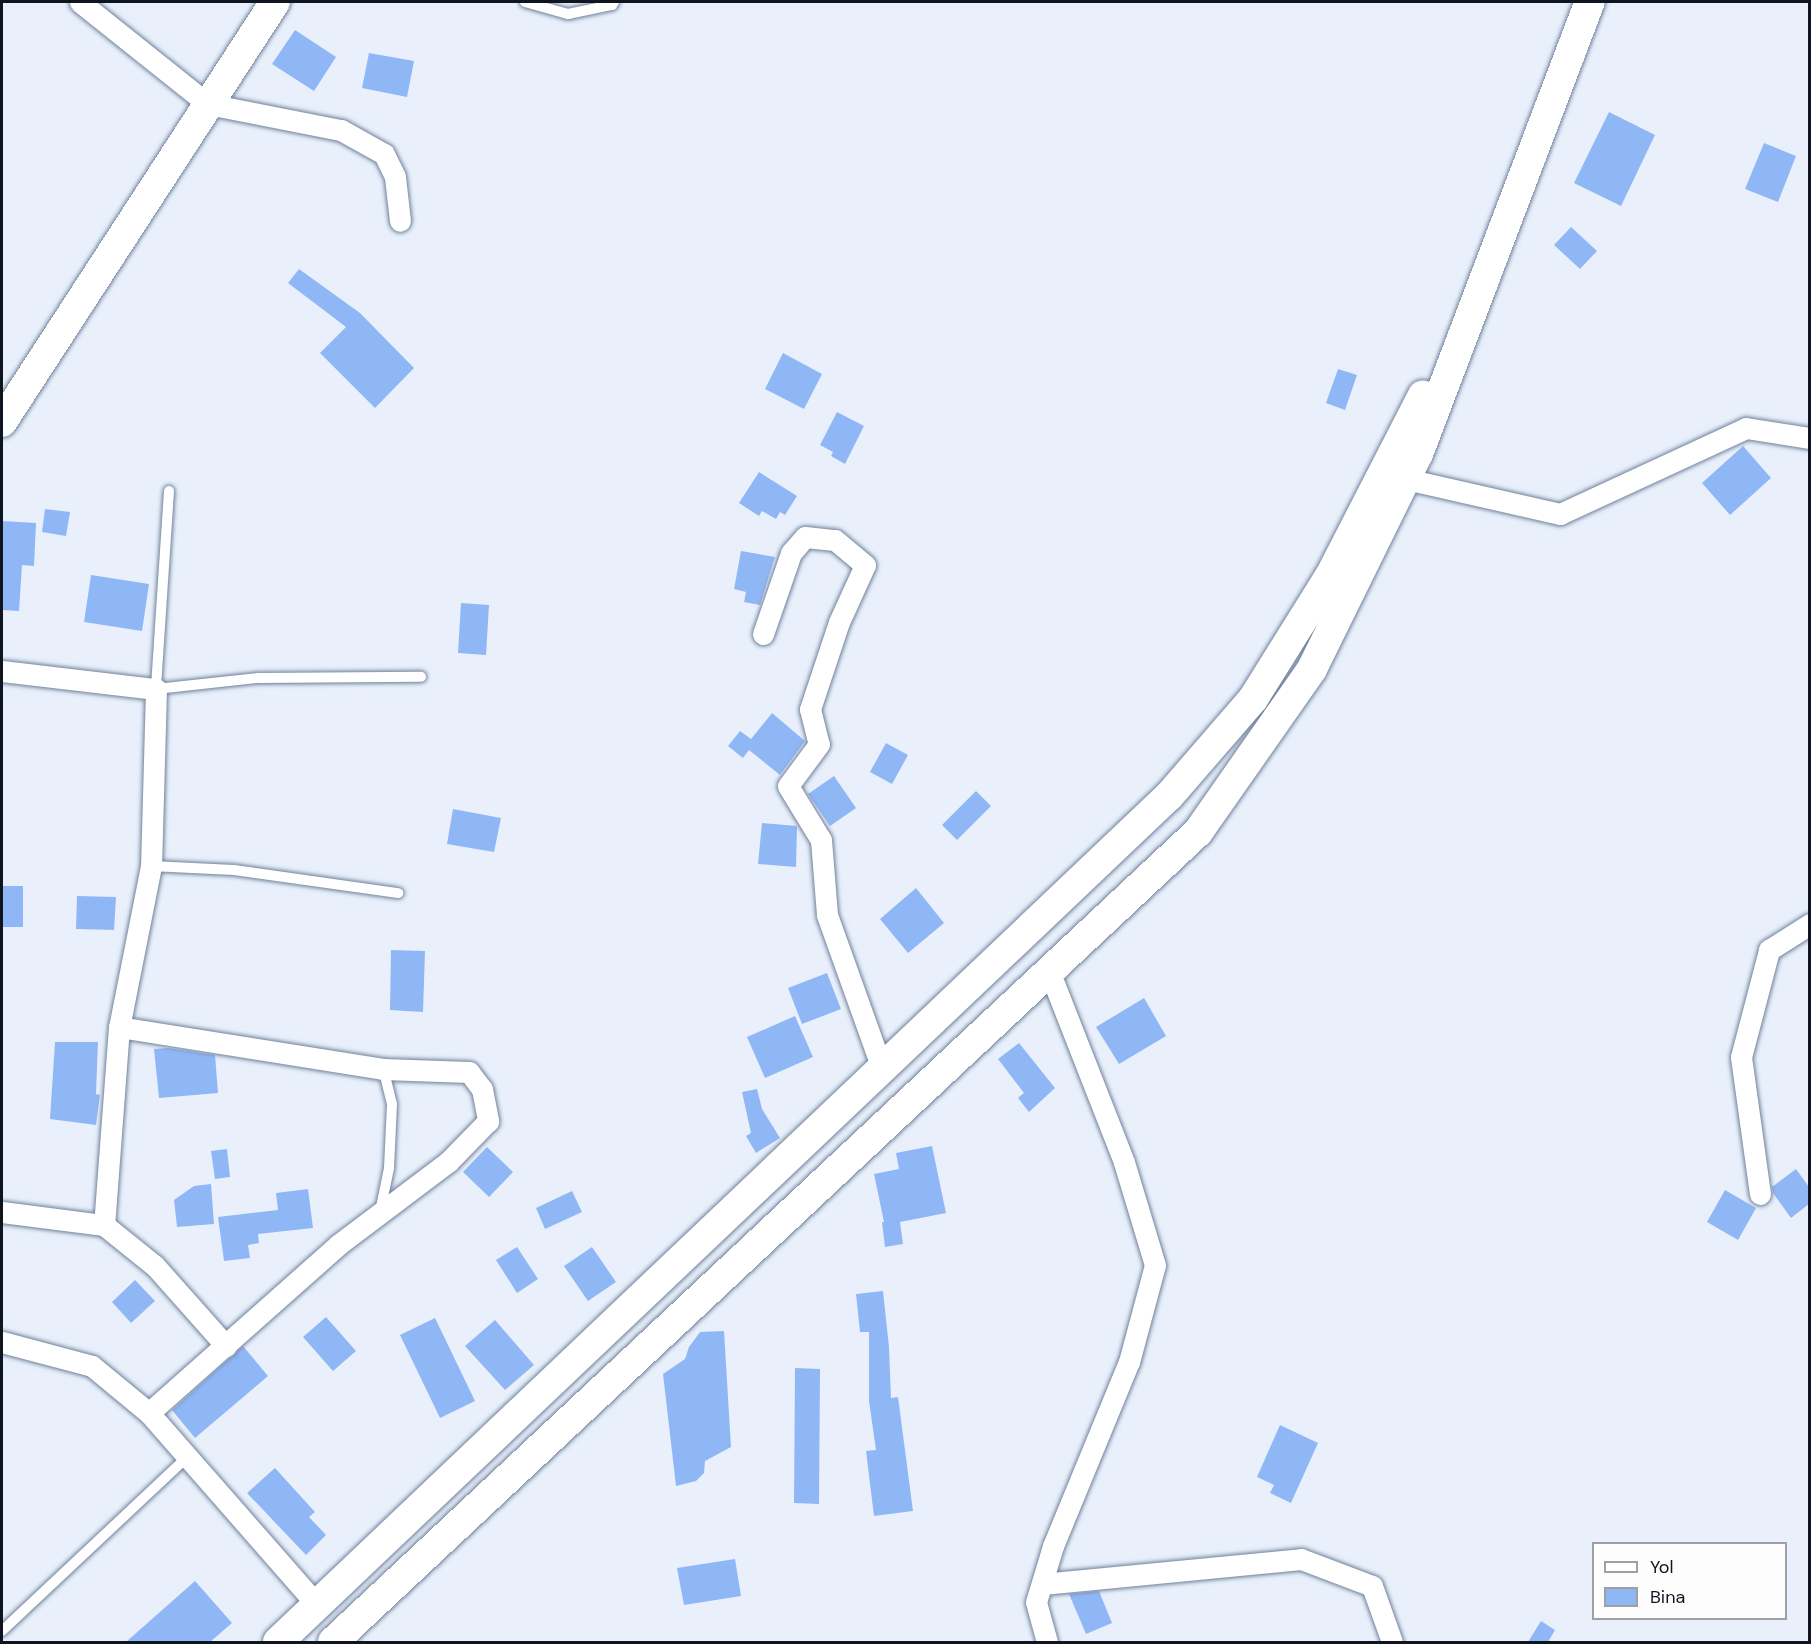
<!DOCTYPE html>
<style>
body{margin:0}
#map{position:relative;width:1811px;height:1644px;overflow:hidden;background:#e9f0fc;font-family:"DM Sans",sans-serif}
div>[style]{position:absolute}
.building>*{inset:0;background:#90b7f5}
.roads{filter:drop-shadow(0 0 2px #70819b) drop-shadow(0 0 2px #70819b)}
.lane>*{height:10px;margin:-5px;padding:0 5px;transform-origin:5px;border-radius:5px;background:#fff}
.street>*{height:21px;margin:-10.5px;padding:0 10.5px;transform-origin:10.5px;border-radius:10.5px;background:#fff}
.secondary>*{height:30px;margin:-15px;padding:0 15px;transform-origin:15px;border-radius:15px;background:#fff}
span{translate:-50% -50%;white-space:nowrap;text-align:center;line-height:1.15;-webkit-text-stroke:4.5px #fdfdfd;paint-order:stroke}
.frame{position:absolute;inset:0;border:3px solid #0f151f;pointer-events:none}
.legend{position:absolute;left:1592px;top:1542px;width:195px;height:78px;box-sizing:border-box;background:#fdfdfd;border:2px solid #9ea0a4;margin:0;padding:8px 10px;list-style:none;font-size:18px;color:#0f151f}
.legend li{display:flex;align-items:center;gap:12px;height:30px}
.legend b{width:30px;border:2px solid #9ea0a4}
</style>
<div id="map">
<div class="building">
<div style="clip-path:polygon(295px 30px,336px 57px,314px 91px,272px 64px)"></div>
<div style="clip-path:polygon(369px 53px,414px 61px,407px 97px,362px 88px)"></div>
<div style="clip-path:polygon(1609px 112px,1655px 135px,1621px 206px,1574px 183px)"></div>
<div style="clip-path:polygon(1764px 143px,1796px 156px,1778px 202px,1745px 189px)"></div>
<div style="clip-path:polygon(1571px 227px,1597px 251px,1580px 269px,1554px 245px)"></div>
<div style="clip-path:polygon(299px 269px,360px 313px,414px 368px,375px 408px,320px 353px,346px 327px,288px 283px)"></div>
<div style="clip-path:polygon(783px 353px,822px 374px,804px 409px,765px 389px)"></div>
<div style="clip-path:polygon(1338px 369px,1357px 375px,1345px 410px,1326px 403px)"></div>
<div style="clip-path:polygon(837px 412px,864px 426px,845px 464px,831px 456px,833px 452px,820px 445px)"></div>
<div style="clip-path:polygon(1743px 446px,1771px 478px,1730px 515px,1702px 483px)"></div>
<div style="clip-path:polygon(759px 472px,797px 496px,785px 515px,780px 512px,776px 519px,762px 511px,759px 516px,739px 503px)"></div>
<div style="clip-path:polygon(45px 509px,70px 512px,66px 536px,42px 532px)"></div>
<div style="clip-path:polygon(2px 521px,36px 523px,34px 566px,22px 565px,19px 611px,2px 610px)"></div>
<div style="clip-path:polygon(741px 551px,775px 557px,760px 605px,744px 602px,746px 592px,734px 589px)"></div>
<div style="clip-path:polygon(91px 575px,149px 584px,142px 631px,84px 622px)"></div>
<div style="clip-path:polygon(461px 603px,489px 605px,486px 655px,458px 653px)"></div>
<div style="clip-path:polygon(772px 713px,805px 741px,780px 775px,749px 750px,743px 758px,728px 746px,740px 731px,751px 739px)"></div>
<div style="clip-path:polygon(886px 743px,908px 755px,892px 784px,870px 772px)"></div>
<div style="clip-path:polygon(834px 776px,856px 808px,830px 826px,808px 794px)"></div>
<div style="clip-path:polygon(976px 791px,991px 806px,957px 840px,942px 825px)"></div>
<div style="clip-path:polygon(453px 809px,501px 818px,494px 852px,447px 844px)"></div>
<div style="clip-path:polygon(762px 823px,797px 826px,796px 867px,758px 864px)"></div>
<div style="clip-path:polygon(2px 886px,23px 886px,23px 927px,2px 927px)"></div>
<div style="clip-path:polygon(916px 888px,944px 923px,908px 953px,880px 919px)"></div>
<div style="clip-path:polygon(77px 896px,116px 897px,114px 930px,76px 929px)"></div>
<div style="clip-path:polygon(391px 950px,425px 951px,423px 1012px,390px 1010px)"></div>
<div style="clip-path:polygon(827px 973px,841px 1009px,802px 1024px,788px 988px)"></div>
<div style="clip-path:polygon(1144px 998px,1166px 1036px,1119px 1064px,1096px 1027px)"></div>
<div style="clip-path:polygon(795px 1016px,813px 1057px,765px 1078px,747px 1037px)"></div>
<div style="clip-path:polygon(55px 1042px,98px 1042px,96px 1094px,100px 1095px,96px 1125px,50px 1119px)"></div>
<div style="clip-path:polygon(1019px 1043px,1055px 1088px,1029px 1112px,1018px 1098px,1024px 1093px,998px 1059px)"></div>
<div style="clip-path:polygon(168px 1048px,215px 1055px,218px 1093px,159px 1098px,154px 1049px)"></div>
<div style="clip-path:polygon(757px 1089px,762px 1109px,780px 1138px,756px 1153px,746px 1136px,751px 1133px,742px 1092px)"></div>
<div style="clip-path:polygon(932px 1146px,946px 1213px,900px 1222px,903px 1244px,885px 1247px,882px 1222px,884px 1222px,874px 1174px,899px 1169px,896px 1153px)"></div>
<div style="clip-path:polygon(487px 1147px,513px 1172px,489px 1197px,463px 1172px)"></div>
<div style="clip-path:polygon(227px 1149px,230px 1177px,215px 1179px,211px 1151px)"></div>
<div style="clip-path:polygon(1796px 1169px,1809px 1187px,1809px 1204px,1791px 1218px,1773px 1193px,1772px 1187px)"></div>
<div style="clip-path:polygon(211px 1184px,214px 1224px,177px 1227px,174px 1200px,194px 1186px)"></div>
<div style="clip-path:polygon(308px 1189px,313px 1228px,258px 1234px,259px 1243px,248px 1245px,250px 1258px,224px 1261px,218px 1217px,278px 1210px,276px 1193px)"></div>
<div style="clip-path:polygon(1725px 1190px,1756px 1208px,1738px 1240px,1707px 1222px)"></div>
<div style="clip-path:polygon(572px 1191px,582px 1212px,545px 1229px,536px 1208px)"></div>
<div style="clip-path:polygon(517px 1247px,538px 1279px,517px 1293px,496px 1260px)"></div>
<div style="clip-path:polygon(592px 1247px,616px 1282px,588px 1301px,564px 1266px)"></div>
<div style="clip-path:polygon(135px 1280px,155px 1301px,131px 1323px,112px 1302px)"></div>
<div style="clip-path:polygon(883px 1291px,889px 1347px,891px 1398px,898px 1397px,913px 1511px,874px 1516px,866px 1451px,876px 1450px,869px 1401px,869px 1332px,860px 1332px,856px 1294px)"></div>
<div style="clip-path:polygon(326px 1317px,356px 1351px,333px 1371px,303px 1337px)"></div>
<div style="clip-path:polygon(435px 1318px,475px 1401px,440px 1418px,400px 1335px)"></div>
<div style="clip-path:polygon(495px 1320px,534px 1365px,505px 1390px,465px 1346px)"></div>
<div style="clip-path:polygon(724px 1331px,731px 1447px,705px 1461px,704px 1473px,696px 1481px,676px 1486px,663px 1374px,685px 1359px,689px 1347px,700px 1332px)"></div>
<div style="clip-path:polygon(243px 1346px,268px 1376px,195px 1438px,172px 1410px)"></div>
<div style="clip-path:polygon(795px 1368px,820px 1369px,819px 1504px,794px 1503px)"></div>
<div style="clip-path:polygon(1280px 1425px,1318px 1443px,1291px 1503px,1270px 1493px,1274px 1485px,1257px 1477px)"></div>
<div style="clip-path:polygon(275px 1468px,315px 1512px,309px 1517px,326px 1535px,306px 1555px,247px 1493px)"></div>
<div style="clip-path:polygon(735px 1559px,741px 1596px,684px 1605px,677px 1568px)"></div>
<div style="clip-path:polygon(195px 1581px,232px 1623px,210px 1642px,126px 1642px)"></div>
<div style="clip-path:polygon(1099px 1591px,1112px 1623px,1086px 1634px,1069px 1594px)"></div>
<div style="clip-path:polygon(1541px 1621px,1555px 1630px,1548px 1642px,1528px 1642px)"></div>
</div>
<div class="roads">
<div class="lane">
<div style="left:525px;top:2px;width:45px;rotate:15.6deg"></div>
<div style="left:568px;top:14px;width:45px;rotate:-11.6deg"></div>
<div style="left:612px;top:5px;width:4px;rotate:-56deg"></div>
<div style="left:169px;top:491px;width:198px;rotate:93.8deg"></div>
<div style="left:156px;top:689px;width:103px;rotate:-6.2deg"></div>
<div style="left:258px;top:678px;width:163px;rotate:-0.4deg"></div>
<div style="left:151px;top:866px;width:83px;rotate:2.8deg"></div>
<div style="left:234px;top:870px;width:166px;rotate:8deg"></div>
<div style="left:380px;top:1212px;width:45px;rotate:-78.4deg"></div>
<div style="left:389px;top:1168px;width:64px;rotate:-87.3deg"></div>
<div style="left:392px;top:1104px;width:36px;rotate:-104deg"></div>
<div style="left:2px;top:1631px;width:254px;rotate:-43.2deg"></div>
</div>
<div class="street">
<div style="left:80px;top:2px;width:164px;rotate:38.6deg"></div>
<div style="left:208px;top:104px;width:136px;rotate:11.1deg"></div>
<div style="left:341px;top:130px;width:49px;rotate:29.2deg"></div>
<div style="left:384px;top:154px;width:25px;rotate:64deg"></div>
<div style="left:395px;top:177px;width:44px;rotate:83.5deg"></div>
<div style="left:1406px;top:479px;width:158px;rotate:12.8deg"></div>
<div style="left:1560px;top:514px;width:205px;rotate:-24.8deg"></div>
<div style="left:1746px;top:428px;width:65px;rotate:8.9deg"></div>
<div style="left:763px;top:634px;width:86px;rotate:-70.9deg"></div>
<div style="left:791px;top:553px;width:21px;rotate:-49deg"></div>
<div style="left:805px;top:537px;width:30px;rotate:6deg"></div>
<div style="left:835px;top:540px;width:39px;rotate:40deg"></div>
<div style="left:865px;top:565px;width:63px;rotate:114.5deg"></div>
<div style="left:839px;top:622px;width:92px;rotate:108.4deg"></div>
<div style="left:810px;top:709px;width:36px;rotate:76deg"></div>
<div style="left:819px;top:744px;width:52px;rotate:126.4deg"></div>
<div style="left:788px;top:786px;width:63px;rotate:58.6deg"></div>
<div style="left:821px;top:840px;width:75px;rotate:85.4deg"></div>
<div style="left:827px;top:915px;width:164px;rotate:70.3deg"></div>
<div style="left:2px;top:671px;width:155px;rotate:6.7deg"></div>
<div style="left:156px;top:689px;width:177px;rotate:91.6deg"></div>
<div style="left:151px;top:866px;width:164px;rotate:101.2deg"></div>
<div style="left:119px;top:1027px;width:199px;rotate:94.3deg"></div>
<div style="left:119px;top:1027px;width:267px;rotate:9deg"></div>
<div style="left:383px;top:1069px;width:86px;rotate:2deg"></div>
<div style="left:469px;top:1072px;width:21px;rotate:53deg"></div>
<div style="left:482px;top:1089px;width:33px;rotate:79deg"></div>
<div style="left:488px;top:1121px;width:57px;rotate:134.3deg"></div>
<div style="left:448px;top:1162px;width:138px;rotate:143deg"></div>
<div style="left:338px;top:1245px;width:253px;rotate:138.4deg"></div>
<div style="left:1760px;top:1194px;width:138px;rotate:-97.9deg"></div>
<div style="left:1741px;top:1057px;width:111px;rotate:-75.3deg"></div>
<div style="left:1769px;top:950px;width:49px;rotate:-32.4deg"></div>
<div style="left:2px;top:1212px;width:103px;rotate:7.3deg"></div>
<div style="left:104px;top:1225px;width:65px;rotate:38.8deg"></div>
<div style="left:155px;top:1266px;width:107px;rotate:48.4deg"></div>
<div style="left:2px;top:1342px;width:93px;rotate:14.9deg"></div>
<div style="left:92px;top:1366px;width:74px;rotate:39.5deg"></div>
<div style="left:149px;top:1413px;width:255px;rotate:48.8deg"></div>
<div style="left:1042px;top:1584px;width:260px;rotate:-5.5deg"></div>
<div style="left:1301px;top:1559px;width:76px;rotate:20.8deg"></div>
<div style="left:1372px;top:1586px;width:59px;rotate:70.3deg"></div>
<div style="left:1047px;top:1642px;width:41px;rotate:-105.4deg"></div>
<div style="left:1036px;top:1602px;width:59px;rotate:-73.1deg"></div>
<div style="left:1053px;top:1546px;width:199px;rotate:-67.6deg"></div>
<div style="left:1129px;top:1362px;width:100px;rotate:-75deg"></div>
<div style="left:1155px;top:1265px;width:108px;rotate:-106.8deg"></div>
<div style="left:1124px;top:1162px;width:205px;rotate:-111.4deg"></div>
</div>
<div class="secondary">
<div style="left:2px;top:422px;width:501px;rotate:-56.98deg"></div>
<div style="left:278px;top:1642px;width:1229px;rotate:-43.52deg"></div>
<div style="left:1169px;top:796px;width:128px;rotate:-49.1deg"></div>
<div style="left:1253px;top:699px;width:145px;rotate:-58deg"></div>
<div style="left:1330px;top:576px;width:203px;rotate:-62.8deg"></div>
<div style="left:333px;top:1642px;width:1185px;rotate:-43.12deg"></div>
<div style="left:1198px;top:832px;width:199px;rotate:-55deg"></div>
<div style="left:1312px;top:669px;width:240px;rotate:-63.8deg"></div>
<div style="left:1418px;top:454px;width:484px;rotate:-69.2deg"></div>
</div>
</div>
<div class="frame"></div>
<ul class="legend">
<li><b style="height:8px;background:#fff"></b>Yol</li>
<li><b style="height:16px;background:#90b7f5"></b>Bina</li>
</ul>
</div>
